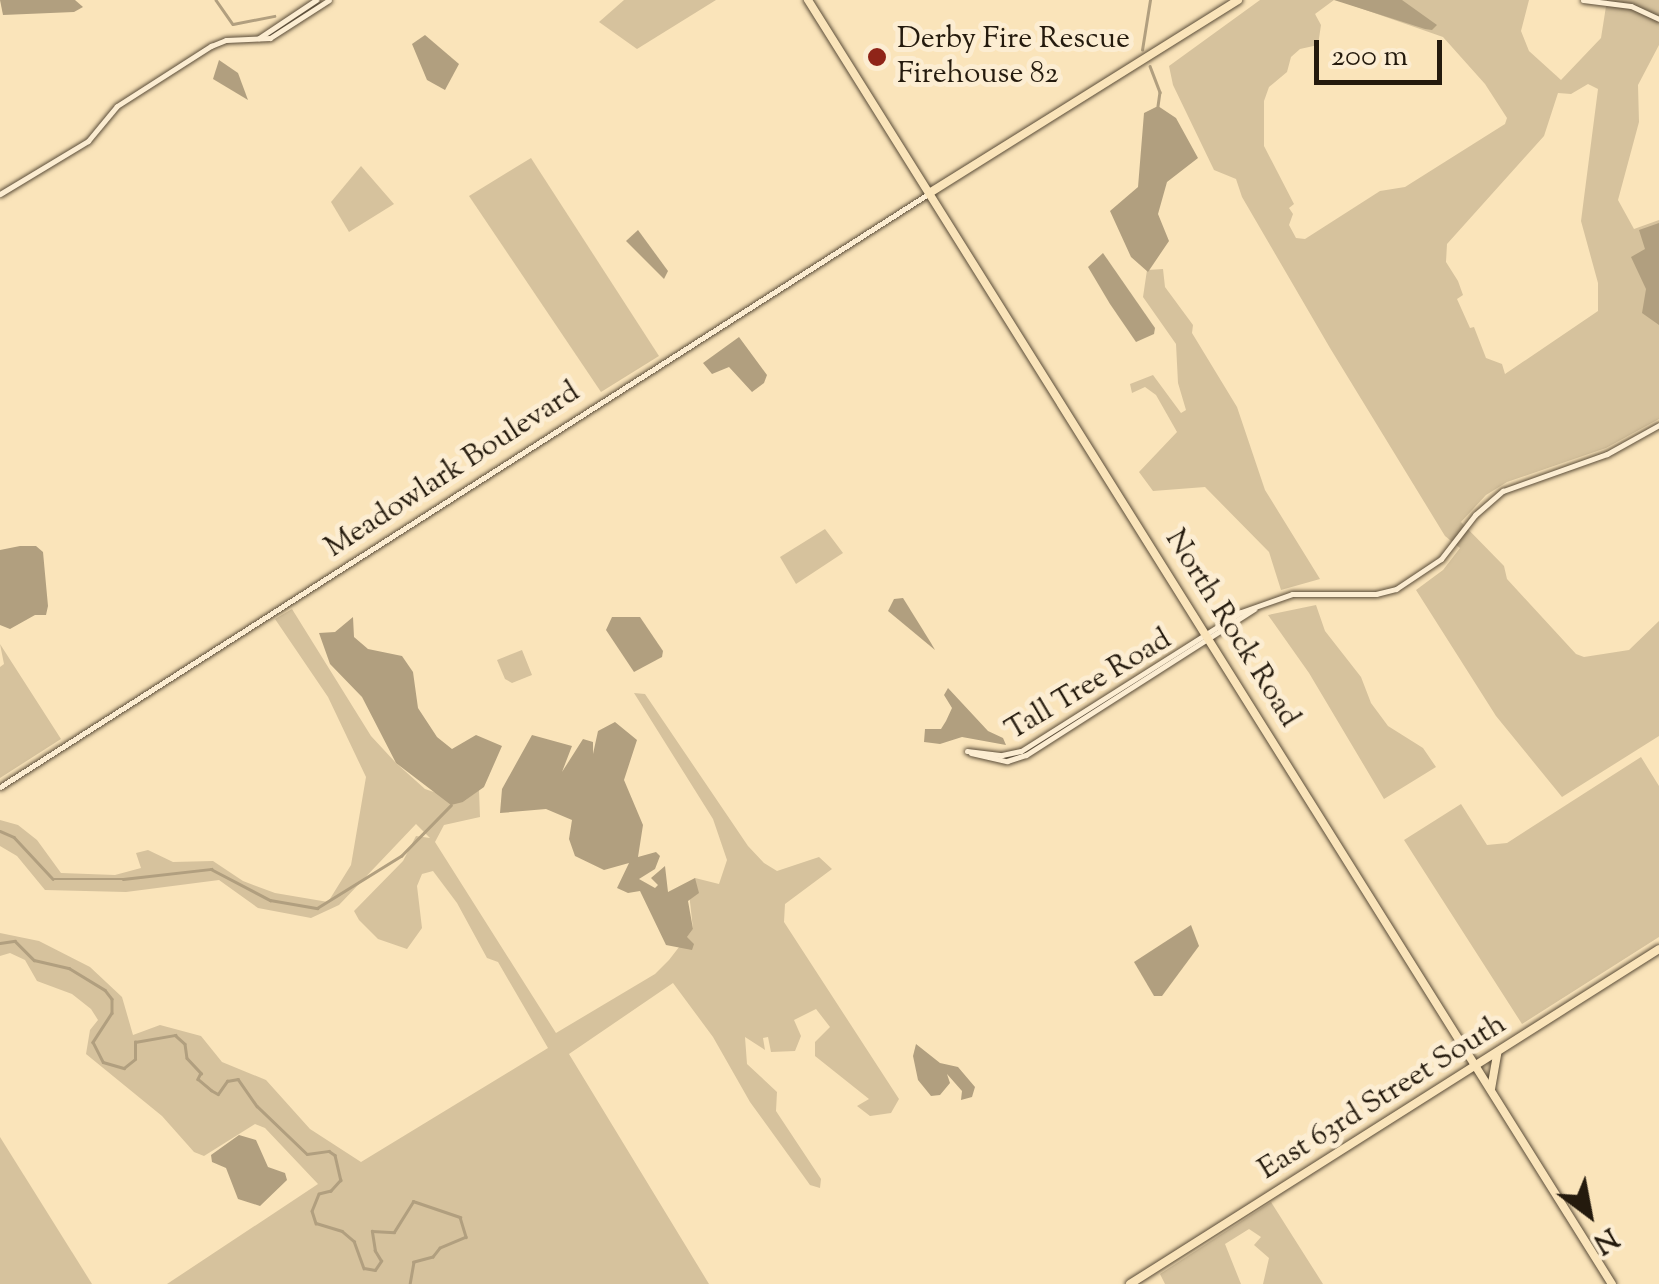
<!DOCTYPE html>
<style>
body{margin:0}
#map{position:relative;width:1659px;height:1284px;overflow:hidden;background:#fae4ba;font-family:"Sorts Mill Goudy",serif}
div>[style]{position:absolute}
.green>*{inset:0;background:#d6c29d}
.water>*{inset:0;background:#b19f7f}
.stream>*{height:2.5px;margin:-1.25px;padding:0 1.25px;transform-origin:1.25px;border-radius:1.25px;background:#b19f7f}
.roads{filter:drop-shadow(0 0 2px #5a4c38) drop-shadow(0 0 2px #5a4c38)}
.minor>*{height:5px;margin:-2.5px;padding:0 2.5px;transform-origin:2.5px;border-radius:2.5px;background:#fcedd2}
.major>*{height:8px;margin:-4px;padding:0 4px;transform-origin:4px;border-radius:4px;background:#fae4ba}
.dots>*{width:28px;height:28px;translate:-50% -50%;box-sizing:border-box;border:5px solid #fcedd2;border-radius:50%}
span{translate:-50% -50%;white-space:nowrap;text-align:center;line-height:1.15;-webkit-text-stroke:10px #fcedd2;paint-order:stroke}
.poi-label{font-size:30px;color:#241a0d}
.left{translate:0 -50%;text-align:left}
.street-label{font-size:30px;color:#241a0d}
.north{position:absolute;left:1539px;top:1164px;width:100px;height:100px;-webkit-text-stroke:8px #fcedd2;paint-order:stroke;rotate:148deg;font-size:28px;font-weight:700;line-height:40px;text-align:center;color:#241a0d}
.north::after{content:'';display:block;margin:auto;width:35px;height:45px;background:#241a0d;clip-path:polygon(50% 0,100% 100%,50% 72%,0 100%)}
.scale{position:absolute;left:1314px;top:40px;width:128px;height:45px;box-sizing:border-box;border:5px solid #241a0d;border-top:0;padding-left:12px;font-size:30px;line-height:35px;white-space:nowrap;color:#241a0d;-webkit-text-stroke:8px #fcedd2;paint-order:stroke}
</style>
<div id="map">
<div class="green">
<div style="clip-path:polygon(624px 0,716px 0,637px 49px,599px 22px)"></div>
<div style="clip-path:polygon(evenodd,1260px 0,1334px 0,1315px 14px,1321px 25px,1318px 45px,1300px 49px,1291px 57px,1287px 72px,1269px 87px,1264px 101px,1264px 146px,1294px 204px,1289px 208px,1293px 214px,1289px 225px,1296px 238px,1305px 239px,1380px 191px,1405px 187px,1505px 124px,1507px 118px,1485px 84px,1443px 37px,1337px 0,1529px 0,1521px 31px,1529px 51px,1561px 80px,1601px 38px,1607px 0,1659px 0,1659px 45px,1638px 85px,1639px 122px,1618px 200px,1634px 229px,1659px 220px,1659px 419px,1606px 448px,1507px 482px,1486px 495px,1461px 522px,1504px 566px,1507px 579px,1576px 654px,1584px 657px,1629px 650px,1659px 621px,1659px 736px,1562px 797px,1496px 716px,1416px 590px,1443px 570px,1460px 548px,1445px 536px,1330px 348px,1242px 197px,1236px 179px,1214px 170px,1173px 85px,1169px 66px,1260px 0,1588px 84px,1598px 89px,1581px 221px,1598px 283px,1598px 311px,1505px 374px,1502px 364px,1486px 358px,1474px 327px,1470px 328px,1457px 299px,1463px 295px,1458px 281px,1446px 262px,1447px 244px,1544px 136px,1558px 93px,1571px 94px,1588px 84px)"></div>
<div style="clip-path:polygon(531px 158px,659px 356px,601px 392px,469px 196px)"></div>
<div style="clip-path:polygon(361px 166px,394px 204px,349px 232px,331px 202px)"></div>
<div style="clip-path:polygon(1163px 269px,1165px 287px,1193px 325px,1192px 333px,1237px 407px,1265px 490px,1320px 579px,1281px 590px,1269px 552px,1205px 487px,1153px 491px,1139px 472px,1177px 432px,1156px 395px,1145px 387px,1132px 393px,1130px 384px,1153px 375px,1181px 413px,1186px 410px,1178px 383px,1176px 344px,1143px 297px,1147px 270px)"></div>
<div style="clip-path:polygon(825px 529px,843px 553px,796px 584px,780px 557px)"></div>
<div style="clip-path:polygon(1316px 605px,1325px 631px,1361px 677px,1371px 703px,1388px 726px,1423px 748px,1436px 767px,1384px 799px,1309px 673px,1268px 615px)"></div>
<div style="clip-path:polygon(292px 609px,371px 736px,396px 763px,425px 789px,463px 802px,479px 790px,480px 817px,444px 825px,435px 842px,556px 1033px,655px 974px,669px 960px,693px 929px,689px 893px,695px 878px,719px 884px,727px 860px,713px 819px,634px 693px,645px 694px,748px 846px,764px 863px,777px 871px,819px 857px,832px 869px,785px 904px,784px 922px,899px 1099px,891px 1113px,870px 1116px,857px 1106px,869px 1099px,815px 1056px,815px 1042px,830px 1027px,816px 1009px,794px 1020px,801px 1036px,795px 1051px,771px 1052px,768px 1037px,763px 1038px,765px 1050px,745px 1037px,747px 1064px,777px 1092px,776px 1111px,821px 1179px,820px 1188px,810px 1185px,750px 1102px,713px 1037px,673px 983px,569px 1054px,709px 1284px,167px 1284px,318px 1184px,265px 1128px,255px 1124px,204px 1156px,194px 1152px,162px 1116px,86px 1054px,90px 1030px,98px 1020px,91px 1009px,72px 994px,37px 981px,25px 960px,10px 953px,0 956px,0 933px,39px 941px,90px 967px,122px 997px,133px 1035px,160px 1025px,201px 1036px,222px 1062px,266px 1080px,310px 1129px,361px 1162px,548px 1048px,498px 962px,487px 958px,457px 903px,433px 871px,422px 874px,417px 886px,422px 928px,407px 949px,378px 939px,359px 920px,354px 911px,403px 861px,416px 836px,430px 838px,416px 824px,339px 905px,311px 918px,258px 908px,219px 880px,126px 892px,45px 890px,17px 856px,0 846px,0 820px,18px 825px,37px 840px,61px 873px,115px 875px,141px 868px,136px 853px,148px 850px,173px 862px,213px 861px,243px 881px,275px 893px,328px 902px,351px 865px,366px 777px,328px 697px,275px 619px)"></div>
<div style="clip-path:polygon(0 644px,61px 739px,0 778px,0 667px,4px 664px)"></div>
<div style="clip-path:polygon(522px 650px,532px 675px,512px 683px,505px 679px,497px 660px)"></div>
<div style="clip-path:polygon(1641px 757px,1659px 786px,1659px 937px,1522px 1024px,1404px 840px,1461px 804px,1487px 845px,1507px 843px)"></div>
<div style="clip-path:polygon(0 1137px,92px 1284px,0 1284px)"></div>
<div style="clip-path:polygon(1271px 1202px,1323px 1284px,1263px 1284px,1269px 1258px,1254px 1245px,1261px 1237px,1249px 1229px,1225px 1244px,1241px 1284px,1165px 1284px,1160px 1274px)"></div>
</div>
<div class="water">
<div style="clip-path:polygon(0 0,75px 0,83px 7px,74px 12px,3px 15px)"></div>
<div style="clip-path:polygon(1334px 0,1402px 0,1437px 25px,1432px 30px,1425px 29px)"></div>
<div style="clip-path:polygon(425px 35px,459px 64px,445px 90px,427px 80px,412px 44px)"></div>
<div style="clip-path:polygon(219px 60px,238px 73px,248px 100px,213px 79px)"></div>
<div style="clip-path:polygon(1158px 106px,1176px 118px,1198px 158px,1167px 182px,1158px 214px,1169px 241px,1148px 272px,1131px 257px,1110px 211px,1138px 187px,1144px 113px)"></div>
<div style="clip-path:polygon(1659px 223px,1659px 325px,1642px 313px,1646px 289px,1631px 257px,1645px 249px,1639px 230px)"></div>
<div style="clip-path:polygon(638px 230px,668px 271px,664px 279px,626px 241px)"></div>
<div style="clip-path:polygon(1103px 253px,1155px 328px,1154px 334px,1136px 342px,1110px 304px,1088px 267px)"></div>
<div style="clip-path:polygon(739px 337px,767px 375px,764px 383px,752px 392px,729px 367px,712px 374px,703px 363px)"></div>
<div style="clip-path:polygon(20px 546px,36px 546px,43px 552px,48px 606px,46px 615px,35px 615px,10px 629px,0 625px,0 550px)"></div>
<div style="clip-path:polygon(903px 598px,931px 643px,935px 650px,888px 611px,894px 599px)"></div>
<div style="clip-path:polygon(353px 617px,354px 637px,368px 649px,402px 656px,413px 672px,418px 708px,437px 737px,452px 749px,476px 735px,502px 746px,484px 787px,463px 802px,451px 805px,396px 763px,362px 697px,330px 664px,319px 633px,335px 632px)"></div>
<div style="clip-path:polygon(612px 617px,640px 617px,663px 651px,662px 657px,634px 672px,606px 630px)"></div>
<div style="clip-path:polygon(948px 688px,988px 731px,1003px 738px,1006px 745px,962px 737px,940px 744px,924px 742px,925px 729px,941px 729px,946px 721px,952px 708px,944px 695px)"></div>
<div style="clip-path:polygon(615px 722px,637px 740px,624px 780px,643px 825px,638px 857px,656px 852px,660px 856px,655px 869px,639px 879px,655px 888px,658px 885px,651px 878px,665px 866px,668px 892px,695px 878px,699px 893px,688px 901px,693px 929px,687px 937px,694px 944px,692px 950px,666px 945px,640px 891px,628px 893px,617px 888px,629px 863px,604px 870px,575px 856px,569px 839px,572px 820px,546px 809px,500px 813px,502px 789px,532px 735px,572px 746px,562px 772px,583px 739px,593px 742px,593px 754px,598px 731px)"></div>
<div style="clip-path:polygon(1191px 925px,1199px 946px,1162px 996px,1154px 996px,1134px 962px)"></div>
<div style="clip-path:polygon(916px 1044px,940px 1063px,958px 1067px,975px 1087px,972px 1097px,961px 1100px,962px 1091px,947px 1074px,950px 1083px,940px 1095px,931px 1096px,918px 1080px,913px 1056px)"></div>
<div style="clip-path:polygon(239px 1135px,256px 1140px,268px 1167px,285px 1173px,287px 1180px,260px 1206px,238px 1199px,226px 1168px,212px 1162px,211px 1155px)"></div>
</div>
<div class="stream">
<div style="left:216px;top:0;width:29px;rotate:55deg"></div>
<div style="left:233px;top:24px;width:42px;rotate:-11deg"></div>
<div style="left:1142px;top:50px;width:51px;rotate:-80.9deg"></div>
<div style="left:1150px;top:66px;width:28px;rotate:69deg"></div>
<div style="left:1160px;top:92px;width:14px;rotate:98deg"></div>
<div style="left:0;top:831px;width:15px;rotate:23deg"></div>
<div style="left:14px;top:837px;width:57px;rotate:47.1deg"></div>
<div style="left:53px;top:879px;width:70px"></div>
<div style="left:123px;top:879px;width:89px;rotate:-6.5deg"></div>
<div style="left:211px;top:869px;width:67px;rotate:27.7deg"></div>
<div style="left:270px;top:900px;width:48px;rotate:9.7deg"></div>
<div style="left:317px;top:908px;width:99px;rotate:-31.8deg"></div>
<div style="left:401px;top:856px;width:71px;rotate:-45.6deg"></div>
<div style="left:0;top:943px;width:15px;rotate:-8deg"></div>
<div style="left:15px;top:941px;width:27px;rotate:45deg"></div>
<div style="left:34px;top:960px;width:36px;rotate:13deg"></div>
<div style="left:69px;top:968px;width:42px;rotate:31.4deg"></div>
<div style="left:105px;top:990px;width:11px;rotate:52deg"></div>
<div style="left:112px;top:999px;width:14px;rotate:90deg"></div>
<div style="left:112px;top:1013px;width:35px;rotate:123deg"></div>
<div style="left:93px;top:1042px;width:22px;rotate:63deg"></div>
<div style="left:103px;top:1062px;width:22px;rotate:16deg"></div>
<div style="left:124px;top:1068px;width:14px;rotate:-39deg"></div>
<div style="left:135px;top:1059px;width:17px;rotate:-90deg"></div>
<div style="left:135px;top:1042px;width:41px;rotate:-9.9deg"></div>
<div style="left:175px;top:1035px;width:13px;rotate:42deg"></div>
<div style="left:185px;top:1044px;width:14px;rotate:82deg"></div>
<div style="left:187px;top:1058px;width:21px;rotate:47deg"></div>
<div style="left:201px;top:1073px;width:7px;rotate:117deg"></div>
<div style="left:198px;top:1079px;width:17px;rotate:40deg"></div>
<div style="left:211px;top:1090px;width:8px;rotate:30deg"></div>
<div style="left:218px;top:1094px;width:16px;rotate:-55deg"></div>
<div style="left:227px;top:1081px;width:11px;rotate:-10deg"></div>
<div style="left:238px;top:1079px;width:33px;rotate:55deg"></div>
<div style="left:257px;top:1106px;width:69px;rotate:43.8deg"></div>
<div style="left:307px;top:1154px;width:22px;rotate:-8deg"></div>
<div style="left:329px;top:1151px;width:7px;rotate:34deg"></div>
<div style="left:335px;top:1155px;width:26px;rotate:77deg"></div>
<div style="left:341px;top:1180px;width:15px;rotate:132deg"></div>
<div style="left:331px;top:1191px;width:12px;rotate:166deg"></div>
<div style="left:319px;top:1194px;width:18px;rotate:112deg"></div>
<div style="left:312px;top:1211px;width:13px;rotate:72deg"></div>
<div style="left:316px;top:1223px;width:27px;rotate:17deg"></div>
<div style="left:342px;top:1231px;width:16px;rotate:40deg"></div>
<div style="left:354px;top:1241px;width:29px;rotate:70deg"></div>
<div style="left:364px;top:1268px;width:11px;rotate:10deg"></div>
<div style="left:375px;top:1270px;width:11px;rotate:-56deg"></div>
<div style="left:381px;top:1261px;width:12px;rotate:-121deg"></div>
<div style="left:375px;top:1251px;width:20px;rotate:-99deg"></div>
<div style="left:372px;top:1231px;width:22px;rotate:3deg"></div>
<div style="left:394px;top:1232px;width:36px;rotate:-58deg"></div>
<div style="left:413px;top:1201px;width:50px;rotate:18.8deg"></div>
<div style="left:460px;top:1217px;width:21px;rotate:73deg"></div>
<div style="left:466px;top:1237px;width:28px;rotate:157deg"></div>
<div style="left:440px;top:1248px;width:11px;rotate:128deg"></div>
<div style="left:433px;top:1257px;width:20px;rotate:165deg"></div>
<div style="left:414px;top:1262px;width:22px;rotate:100deg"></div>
</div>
<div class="roads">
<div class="minor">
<div style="left:1583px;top:0;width:48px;rotate:7.1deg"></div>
<div style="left:1631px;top:6px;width:31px;rotate:25deg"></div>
<div style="left:259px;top:38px;width:69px;rotate:-33.7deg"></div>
<div style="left:0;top:194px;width:103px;rotate:-31.1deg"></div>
<div style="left:88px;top:141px;width:45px;rotate:-50.4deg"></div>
<div style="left:117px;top:106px;width:112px;rotate:-32.6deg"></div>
<div style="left:211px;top:46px;width:16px;rotate:-22deg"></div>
<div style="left:226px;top:40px;width:44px;rotate:-2.6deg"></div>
<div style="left:270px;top:38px;width:70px;rotate:-32.8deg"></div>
<div style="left:967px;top:751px;width:35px;rotate:7deg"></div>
<div style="left:1002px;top:755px;width:19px;rotate:-12deg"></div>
<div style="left:1021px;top:751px;width:260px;rotate:-32.3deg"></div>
<div style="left:1241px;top:612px;width:54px;rotate:-19.4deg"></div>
<div style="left:1292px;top:594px;width:84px"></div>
<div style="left:1376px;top:594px;width:21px;rotate:-14deg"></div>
<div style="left:1396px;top:589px;width:54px;rotate:-33.7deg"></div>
<div style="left:1441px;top:559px;width:56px;rotate:-52.3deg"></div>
<div style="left:1475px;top:515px;width:37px;rotate:-41deg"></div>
<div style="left:1503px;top:491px;width:110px;rotate:-19.6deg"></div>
<div style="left:1607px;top:454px;width:60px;rotate:-29.1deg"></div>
<div style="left:971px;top:753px;width:37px;rotate:13deg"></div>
<div style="left:1007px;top:761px;width:20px;rotate:-18deg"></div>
<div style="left:1026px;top:755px;width:271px;rotate:-32.6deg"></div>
<div style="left:0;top:787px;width:1101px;rotate:-32.58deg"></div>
</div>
<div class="major">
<div style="left:808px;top:0;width:1515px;rotate:57.95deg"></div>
<div style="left:931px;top:192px;width:362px;rotate:-32deg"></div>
<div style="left:1491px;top:1089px;width:36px;rotate:-80deg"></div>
<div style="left:1130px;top:1284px;width:626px;rotate:-32.34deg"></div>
</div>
</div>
<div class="dots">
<div style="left:877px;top:57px;background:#8f2418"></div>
</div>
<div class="poi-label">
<span class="left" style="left:897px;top:57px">Derby Fire Rescue<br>Firehouse 82</span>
</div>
<div class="street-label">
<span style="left:453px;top:471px;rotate:-33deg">Meadowlark Boulevard</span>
<span style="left:1231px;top:629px;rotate:58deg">North Rock Road</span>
<span style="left:1089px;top:686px;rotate:-31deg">Tall Tree Road</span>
<span style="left:1383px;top:1098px;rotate:-32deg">East 63rd Street South</span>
</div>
<div class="north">N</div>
<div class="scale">200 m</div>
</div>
